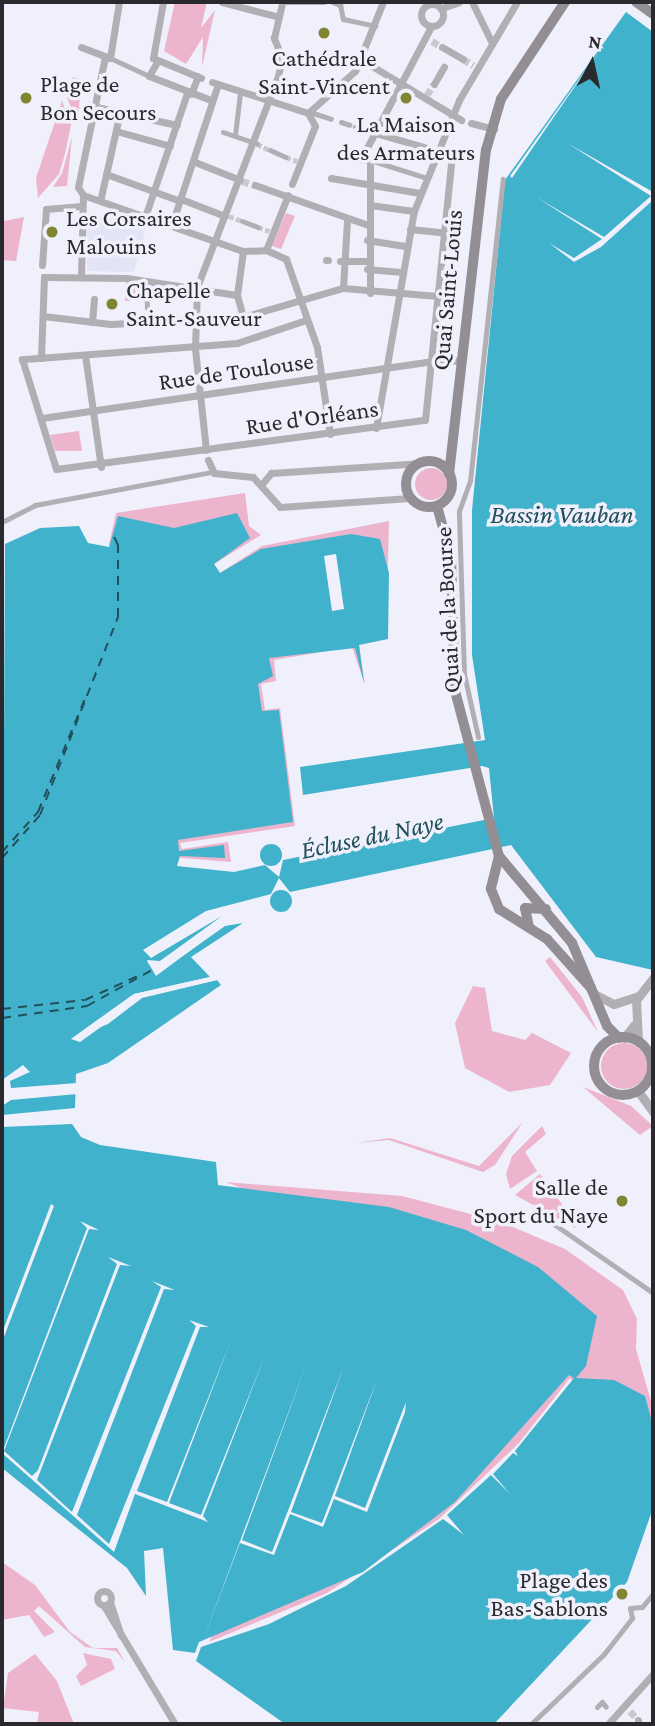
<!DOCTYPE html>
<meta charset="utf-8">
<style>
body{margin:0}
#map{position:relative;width:655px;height:1726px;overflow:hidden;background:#eff0fb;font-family:"Crimson Pro",serif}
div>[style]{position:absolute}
.built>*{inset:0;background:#e3e4f6}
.green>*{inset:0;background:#edb4cd}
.round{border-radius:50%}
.water>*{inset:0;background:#41b2cb}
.pier>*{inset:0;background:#eff0fb}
.ferry>*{height:2px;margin-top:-1px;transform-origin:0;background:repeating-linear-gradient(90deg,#20505b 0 9px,transparent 0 16px)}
.pedestrian-tunnel>*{height:5px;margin-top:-2.5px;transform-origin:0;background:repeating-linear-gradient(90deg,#c8c8d2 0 5px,transparent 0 7.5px)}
.minor-tunnel>*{height:7px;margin-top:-3.5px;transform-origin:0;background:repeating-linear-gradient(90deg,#c8c8d2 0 7px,transparent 0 10.5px)}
.pedestrian>*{height:5px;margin:-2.5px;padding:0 2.5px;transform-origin:2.5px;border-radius:2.5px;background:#b1afb3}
.minor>*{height:7px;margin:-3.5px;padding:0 3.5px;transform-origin:3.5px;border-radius:3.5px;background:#b1afb3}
.minor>.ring{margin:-3.5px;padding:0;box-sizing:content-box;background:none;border:7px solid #b1afb3;border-radius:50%}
.tertiary>*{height:9px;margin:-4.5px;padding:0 4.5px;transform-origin:4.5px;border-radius:4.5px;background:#b1afb3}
.secondary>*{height:10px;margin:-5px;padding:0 5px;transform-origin:5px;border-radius:5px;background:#938e94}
.secondary>.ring{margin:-5px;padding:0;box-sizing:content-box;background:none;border:10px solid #938e94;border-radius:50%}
.dots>*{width:19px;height:19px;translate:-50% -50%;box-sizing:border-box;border:4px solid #eff0fb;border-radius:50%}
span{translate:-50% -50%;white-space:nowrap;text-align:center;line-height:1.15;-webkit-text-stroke:7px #eff0fb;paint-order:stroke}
.poi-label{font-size:24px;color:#2a2a2e}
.left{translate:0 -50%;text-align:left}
.right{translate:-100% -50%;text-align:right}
.street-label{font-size:24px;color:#2a2a2e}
.water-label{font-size:26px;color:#20505b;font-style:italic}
.frame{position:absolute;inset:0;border:4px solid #2a2a2e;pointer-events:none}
.north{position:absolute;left:557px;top:28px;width:70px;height:70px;-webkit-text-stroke:5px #eff0fb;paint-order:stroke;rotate:8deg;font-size:19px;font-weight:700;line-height:28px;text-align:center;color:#2a2a2e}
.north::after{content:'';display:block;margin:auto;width:24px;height:32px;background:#2a2a2e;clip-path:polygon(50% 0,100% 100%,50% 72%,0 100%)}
</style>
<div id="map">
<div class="built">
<div style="clip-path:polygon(87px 213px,146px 228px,134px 272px,87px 271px)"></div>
</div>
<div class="green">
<div style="clip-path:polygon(175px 2px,207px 2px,201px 28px,215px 10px,202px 67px,203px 37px,186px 64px,164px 51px)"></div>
<div style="clip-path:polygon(73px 77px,81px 80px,78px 123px,67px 98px)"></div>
<div style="clip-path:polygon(62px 101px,71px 125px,65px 154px,59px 174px,38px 198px,36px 178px)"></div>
<div style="clip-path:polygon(72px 137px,67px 186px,53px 187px,62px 173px)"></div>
<div style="clip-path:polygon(286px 213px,295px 216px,281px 249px,272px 246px)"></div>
<div style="clip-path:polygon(24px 217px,16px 261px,2px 260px,4px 221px)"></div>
<div style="clip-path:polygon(126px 281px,144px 283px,144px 301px,125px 301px)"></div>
<div style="clip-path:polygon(79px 431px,82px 451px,55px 451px,50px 435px)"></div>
<div class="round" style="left:415px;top:468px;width:32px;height:32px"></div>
<div style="clip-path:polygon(245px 493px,249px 526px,261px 535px,214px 564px,220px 573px,262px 546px,389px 521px,386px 637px,359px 644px,365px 685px,352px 647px,274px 660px,276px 681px,261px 684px,265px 710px,280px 708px,295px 826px,180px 843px,182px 849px,228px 842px,231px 862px,170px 857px,216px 578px,109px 545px,116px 513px)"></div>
<div style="clip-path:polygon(550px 957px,582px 997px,598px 1032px,545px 961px)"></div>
<div style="clip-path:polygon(473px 986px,485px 988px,492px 1031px,525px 1040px,532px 1033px,571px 1053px,550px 1085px,509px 1092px,465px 1068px,455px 1023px)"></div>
<div class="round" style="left:601px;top:1043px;width:46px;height:46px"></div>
<div style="clip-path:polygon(583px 1087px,631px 1106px,653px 1126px,640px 1135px)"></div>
<div style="clip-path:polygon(523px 1122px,495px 1165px,483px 1172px,389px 1140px,356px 1143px,390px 1138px,479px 1166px)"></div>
<div style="clip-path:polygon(542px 1126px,546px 1134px,525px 1152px,537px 1171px,510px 1189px,506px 1174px,512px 1156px)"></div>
<div style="clip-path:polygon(540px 1174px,577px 1225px,575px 1228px,515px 1195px)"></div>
<div style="clip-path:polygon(226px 1182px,402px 1196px,501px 1222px,565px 1249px,623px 1290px,637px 1319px,636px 1349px,653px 1408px,653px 1475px,570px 1378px,519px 1443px,439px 1519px,327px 1593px,209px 1642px,222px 1615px,261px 1196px)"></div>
<div style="clip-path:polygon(2px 1562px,35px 1585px,70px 1632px,93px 1648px,117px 1648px,125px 1662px,116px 1651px,85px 1647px,39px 1606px,34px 1611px,55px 1632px,44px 1637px,29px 1615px,2px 1620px)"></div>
<div style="clip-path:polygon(83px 1653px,111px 1659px,115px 1669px,81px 1686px,76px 1676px,87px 1665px)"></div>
<div style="clip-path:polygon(35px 1654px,57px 1681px,74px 1724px,37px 1724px,39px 1712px,3px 1708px,8px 1673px)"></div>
</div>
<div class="water">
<div style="clip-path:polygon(626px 12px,653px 32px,653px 970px,596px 957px,511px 845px,290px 892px,279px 878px,271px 894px,206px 911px,143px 950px,151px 958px,222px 916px,160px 961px,147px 961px,156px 975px,225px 926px,243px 923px,191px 957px,210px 977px,134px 994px,71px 1039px,108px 1024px,142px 998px,217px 980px,221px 985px,108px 1063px,76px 1074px,75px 1108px,2px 1115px,5px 544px,40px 528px,79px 526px,88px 543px,109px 547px,118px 516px,174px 528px,237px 513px,250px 538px,214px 564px,220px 573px,261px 549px,351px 534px,380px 539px,389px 573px,388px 639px,359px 645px,364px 683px,355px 648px,269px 658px,273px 676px,258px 684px,262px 711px,279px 710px,293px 822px,178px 840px,179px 851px,224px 845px,225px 858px,180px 856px,177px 866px,234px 872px,265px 865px,279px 877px,283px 860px,494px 818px,489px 768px,482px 766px,303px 795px,300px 767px,485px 740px,472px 655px,472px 510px,505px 180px)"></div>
<div class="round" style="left:260px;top:844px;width:22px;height:22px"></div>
<div class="round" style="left:270px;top:890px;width:22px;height:22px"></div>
<div style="clip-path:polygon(72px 1124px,81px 1137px,100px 1145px,216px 1162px,218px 1185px,389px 1207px,466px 1230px,538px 1267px,597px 1316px,586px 1366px,576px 1378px,614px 1380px,645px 1396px,653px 1426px,653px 1508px,627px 1582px,494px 1724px,285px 1724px,196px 1661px,201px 1647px,269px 1624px,346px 1586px,443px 1519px,464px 1535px,447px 1515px,491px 1475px,510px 1494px,493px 1474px,513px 1453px,518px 1456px,515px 1451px,574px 1378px,569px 1375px,455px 1502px,363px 1572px,199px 1642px,195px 1653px,173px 1650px,163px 1548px,144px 1551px,146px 1596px,127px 1568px,2px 1468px,2px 1127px)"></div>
</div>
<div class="pier">
<div style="clip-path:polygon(600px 50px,512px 178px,510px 176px)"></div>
<div style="clip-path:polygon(567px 143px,653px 192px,653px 200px,601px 247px,574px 262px,549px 243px,574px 258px,602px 239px,536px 197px,604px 237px,651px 196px)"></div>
<div style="clip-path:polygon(336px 554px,344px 609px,332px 611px,324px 556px)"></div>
<div style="clip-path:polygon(208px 929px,192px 943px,211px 935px,156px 976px,147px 960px,160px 961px)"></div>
<div style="clip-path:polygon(210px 977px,217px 980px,143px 997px,80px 1042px,71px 1039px,134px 994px)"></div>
<div style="clip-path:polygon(23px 1065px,30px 1072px,10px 1081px,11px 1088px,77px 1083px,77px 1094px,11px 1100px,2px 1106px,2px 1080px)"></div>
<div style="clip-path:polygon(51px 1204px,54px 1206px,2px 1342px,2px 1333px)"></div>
<div style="clip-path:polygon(80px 1221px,99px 1230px,89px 1229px,4px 1451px,32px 1476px,38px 1470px,117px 1264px,108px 1257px,131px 1266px,120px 1265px,37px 1480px,72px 1512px,161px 1287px,152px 1281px,175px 1290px,164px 1289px,77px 1515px,109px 1544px,196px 1326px,189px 1320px,209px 1327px,200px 1327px,137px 1491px,167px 1502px,231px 1340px,169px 1503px,201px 1515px,266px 1353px,203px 1516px,208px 1522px,135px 1494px,114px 1552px,2px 1453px,87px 1228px)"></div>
<div style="clip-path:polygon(308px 1360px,242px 1540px,272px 1552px,344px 1366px,291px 1512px,322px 1523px,378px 1377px,335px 1496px,365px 1508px,406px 1402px,405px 1412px,367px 1512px,334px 1499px,323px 1527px,290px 1514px,274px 1555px,240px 1543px,200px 1648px)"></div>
</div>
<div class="ferry">
<div style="left:2px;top:852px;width:54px;rotate:-48deg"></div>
<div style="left:38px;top:812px;width:126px;rotate:-67.5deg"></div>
<div style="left:2px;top:858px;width:57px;rotate:-48.5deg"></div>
<div style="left:40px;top:815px;width:213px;rotate:-68.5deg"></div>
<div style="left:118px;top:617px;width:72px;rotate:-90deg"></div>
<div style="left:118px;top:545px;width:14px;rotate:-115deg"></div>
<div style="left:2px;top:1009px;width:83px;rotate:-6.2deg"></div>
<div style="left:85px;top:1000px;width:63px;rotate:-24.5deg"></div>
<div style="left:2px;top:1018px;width:86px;rotate:-8deg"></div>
<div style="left:87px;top:1006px;width:74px;rotate:-29deg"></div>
</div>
<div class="pedestrian-tunnel">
<div style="left:257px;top:144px;width:14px;rotate:25deg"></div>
<div style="left:286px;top:157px;width:12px;rotate:20deg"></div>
<div style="left:229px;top:216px;width:14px;rotate:21deg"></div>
<div style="left:258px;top:227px;width:12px;rotate:20deg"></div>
</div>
<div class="minor-tunnel">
<div style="left:432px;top:41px;width:12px;rotate:31deg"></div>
<div style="left:463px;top:59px;width:12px;rotate:31deg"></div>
<div style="left:427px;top:95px;width:13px;rotate:-58deg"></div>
<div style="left:242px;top:181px;width:14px;rotate:17deg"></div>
<div style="left:630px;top:1711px;width:12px;rotate:48deg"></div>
</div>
<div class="pedestrian">
<div style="left:286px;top:2px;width:38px"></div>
<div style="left:332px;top:2px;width:9px;rotate:21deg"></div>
<div style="left:340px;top:5px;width:14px;rotate:78deg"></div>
<div style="left:343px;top:19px;width:33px;rotate:12deg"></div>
<div style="left:110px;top:58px;width:43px;rotate:24.8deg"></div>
<div style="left:310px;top:112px;width:22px;rotate:18deg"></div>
<div style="left:341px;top:122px;width:9px;rotate:18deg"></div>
<div style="left:355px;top:127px;width:17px;rotate:17deg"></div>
<div style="left:223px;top:132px;width:36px;rotate:19deg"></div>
<div style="left:235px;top:135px;width:42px;rotate:-83.2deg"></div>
<div style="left:270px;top:150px;width:17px;rotate:24deg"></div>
<div style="left:343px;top:153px;width:19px;rotate:18deg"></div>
<div style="left:370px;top:160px;width:60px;rotate:17.5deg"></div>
<div style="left:242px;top:221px;width:17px;rotate:21deg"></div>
<div style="left:146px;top:280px;width:28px;rotate:88deg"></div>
<div style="left:2px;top:522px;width:37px;rotate:-27deg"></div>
<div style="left:35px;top:505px;width:180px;rotate:-10.6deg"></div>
<div style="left:478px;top:737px;width:65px;rotate:-102.5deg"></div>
<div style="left:464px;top:674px;width:163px;rotate:-91.8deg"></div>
<div style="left:459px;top:511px;width:32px;rotate:-70deg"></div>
<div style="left:470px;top:481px;width:304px;rotate:-83.8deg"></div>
<div style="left:538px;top:1213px;width:140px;rotate:34.8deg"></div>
<div style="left:597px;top:1707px;width:7px;rotate:-45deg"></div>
<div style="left:602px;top:1702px;width:6px;rotate:51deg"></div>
<div style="left:531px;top:1724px;width:101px;rotate:-43.8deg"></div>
<div style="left:604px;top:1654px;width:46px;rotate:-52.1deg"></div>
<div style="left:632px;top:1618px;width:10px;rotate:-101deg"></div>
<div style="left:630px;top:1608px;width:12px;rotate:-5deg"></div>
<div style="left:642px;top:1607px;width:17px;rotate:-50deg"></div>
</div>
<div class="minor">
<div style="left:163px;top:2px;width:57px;rotate:100.1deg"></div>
<div style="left:153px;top:58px;width:52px;rotate:22.6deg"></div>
<div style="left:222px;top:2px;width:59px;rotate:14.7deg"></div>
<div style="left:472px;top:2px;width:46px;rotate:64deg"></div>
<div class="ring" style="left:421px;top:4px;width:15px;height:15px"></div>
<div style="left:442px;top:8px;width:18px;rotate:-19deg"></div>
<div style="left:81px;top:47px;width:31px;rotate:21deg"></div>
<div style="left:110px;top:58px;width:57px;rotate:-80.9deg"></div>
<div style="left:442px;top:47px;width:24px;rotate:30deg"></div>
<div style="left:362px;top:60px;width:116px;rotate:31.2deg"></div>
<div style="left:157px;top:62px;width:16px;rotate:120deg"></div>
<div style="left:149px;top:76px;width:66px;rotate:21.2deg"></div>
<div style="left:212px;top:82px;width:101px;rotate:17.9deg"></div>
<div style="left:308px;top:113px;width:63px;rotate:-41.8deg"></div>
<div style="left:355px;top:71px;width:74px;rotate:-67.9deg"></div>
<div style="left:434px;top:84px;width:20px;rotate:-60deg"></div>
<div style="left:191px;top:94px;width:19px;rotate:-69deg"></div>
<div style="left:92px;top:106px;width:87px;rotate:12.6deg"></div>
<div style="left:471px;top:123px;width:24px;rotate:15deg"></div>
<div style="left:116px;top:131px;width:56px;rotate:15.5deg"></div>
<div style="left:195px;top:162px;width:48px;rotate:21.8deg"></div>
<div style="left:106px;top:174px;width:79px;rotate:20deg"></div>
<div style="left:331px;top:178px;width:90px;rotate:9.6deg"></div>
<div style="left:292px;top:184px;width:62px;rotate:-68.4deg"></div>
<div style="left:315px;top:126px;width:15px;rotate:-118deg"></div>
<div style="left:255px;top:185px;width:120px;rotate:19.5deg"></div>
<div style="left:83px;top:195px;width:170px;rotate:19.3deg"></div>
<div style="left:243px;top:251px;width:23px;rotate:-2deg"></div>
<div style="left:266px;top:250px;width:22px;rotate:24deg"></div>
<div style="left:286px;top:259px;width:93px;rotate:70.6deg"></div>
<div style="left:317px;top:347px;width:88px;rotate:81.5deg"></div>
<div style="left:83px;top:195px;width:9px;rotate:-122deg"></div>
<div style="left:78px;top:187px;width:133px;rotate:-78.3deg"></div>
<div style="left:101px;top:197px;width:87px;rotate:-77.4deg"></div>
<div style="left:181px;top:199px;width:47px;rotate:21.1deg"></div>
<div style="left:370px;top:205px;width:44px;rotate:7.8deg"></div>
<div style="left:146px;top:214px;width:128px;rotate:-71.3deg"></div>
<div style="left:172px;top:224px;width:147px;rotate:-71.8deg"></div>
<div style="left:410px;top:229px;width:36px;rotate:6deg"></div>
<div style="left:367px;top:240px;width:38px;rotate:9deg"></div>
<div style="left:266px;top:250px;width:59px;rotate:-68.2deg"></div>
<div style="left:243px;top:251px;width:44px;rotate:97.8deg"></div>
<div style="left:237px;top:295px;width:23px;rotate:75deg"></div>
<div style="left:243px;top:317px;width:104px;rotate:-16.2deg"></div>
<div style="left:343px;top:288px;width:95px;rotate:4.8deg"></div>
<div style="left:326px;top:260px;width:2px"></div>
<div style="left:340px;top:261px;width:27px"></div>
<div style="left:42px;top:265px;width:56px;rotate:-85.9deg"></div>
<div style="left:46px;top:209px;width:35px;rotate:-5deg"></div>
<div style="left:367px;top:269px;width:33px;rotate:5deg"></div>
<div style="left:81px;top:277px;width:82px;rotate:-88.6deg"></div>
<div style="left:343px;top:288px;width:67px;rotate:-86.6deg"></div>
<div style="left:370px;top:293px;width:133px;rotate:-90deg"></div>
<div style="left:370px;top:160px;width:9px;rotate:-174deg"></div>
<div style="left:361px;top:159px;width:149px;rotate:-62.1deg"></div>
<div style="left:43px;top:316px;width:68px;rotate:6.7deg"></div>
<div style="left:111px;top:324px;width:84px;rotate:-3.4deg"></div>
<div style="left:306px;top:320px;width:73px;rotate:161.6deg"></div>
<div style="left:237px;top:343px;width:216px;rotate:175.7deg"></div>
<div style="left:22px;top:359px;width:115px;rotate:72.8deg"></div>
<div style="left:56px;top:469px;width:372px;rotate:-7.6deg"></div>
<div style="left:425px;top:420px;width:266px;rotate:-84.2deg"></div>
<div style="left:452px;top:155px;width:84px;rotate:-164.1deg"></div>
<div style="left:92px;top:322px;width:23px;rotate:-85deg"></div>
<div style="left:85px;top:355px;width:113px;rotate:81.9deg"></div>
<div style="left:41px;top:358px;width:81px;rotate:-87.9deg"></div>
<div style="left:44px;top:277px;width:83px;rotate:0.7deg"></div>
<div style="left:127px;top:278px;width:111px;rotate:8.8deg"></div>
<div style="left:442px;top:360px;width:20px;rotate:3deg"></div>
<div style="left:42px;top:418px;width:397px;rotate:-8.3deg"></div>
<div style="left:376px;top:428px;width:220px;rotate:-80.1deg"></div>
<div style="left:414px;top:211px;width:120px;rotate:-67.9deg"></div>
<div style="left:459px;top:100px;width:114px;rotate:-59.4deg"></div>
<div style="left:206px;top:450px;width:103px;rotate:-96.2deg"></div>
<div style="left:195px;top:348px;width:61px;rotate:-88.1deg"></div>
<div style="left:197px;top:287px;width:226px;rotate:-69deg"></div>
<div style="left:278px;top:76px;width:18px;rotate:-77deg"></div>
<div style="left:282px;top:58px;width:22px;rotate:-112deg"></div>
<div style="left:274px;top:38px;width:37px;rotate:-77deg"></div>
<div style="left:208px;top:460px;width:14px;rotate:65deg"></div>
<div style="left:214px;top:473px;width:39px;rotate:6deg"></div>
<div style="left:253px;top:477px;width:40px;rotate:48deg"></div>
<div style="left:280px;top:507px;width:130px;rotate:-4deg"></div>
<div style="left:261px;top:485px;width:16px;rotate:-50deg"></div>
<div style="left:271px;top:473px;width:152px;rotate:-3.8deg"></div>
<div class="ring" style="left:97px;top:1591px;width:7px;height:7px"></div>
<div style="left:110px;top:1602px;width:35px;rotate:72deg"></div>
<div style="left:104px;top:1606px;width:138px;rotate:59deg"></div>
<div style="left:638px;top:1720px;width:4px;rotate:76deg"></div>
<div style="left:608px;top:1724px;width:67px;rotate:-48deg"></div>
</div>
<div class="tertiary">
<div style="left:594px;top:994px;width:22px;rotate:27deg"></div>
<div style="left:614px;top:1004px;width:25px;rotate:-18deg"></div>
<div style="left:624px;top:1038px;width:16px;rotate:-52deg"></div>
<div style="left:638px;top:1042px;width:42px;rotate:-92.7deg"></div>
<div style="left:636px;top:1000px;width:28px;rotate:-52deg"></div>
<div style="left:638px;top:1091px;width:26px;rotate:54deg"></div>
</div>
<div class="secondary">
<div style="left:636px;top:2px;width:21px;rotate:35deg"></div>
<div class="ring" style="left:406px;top:461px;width:36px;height:36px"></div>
<div style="left:449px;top:474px;width:326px;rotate:-83.5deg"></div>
<div style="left:486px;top:150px;width:53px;rotate:-73.6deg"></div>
<div style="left:501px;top:99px;width:116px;rotate:-56.6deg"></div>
<div style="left:437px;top:506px;width:53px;rotate:74.6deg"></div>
<div style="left:451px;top:557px;width:134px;rotate:88.3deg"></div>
<div style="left:455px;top:691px;width:171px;rotate:75.1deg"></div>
<div style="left:499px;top:856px;width:114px;rotate:50deg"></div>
<div style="left:572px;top:943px;width:90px;rotate:67.1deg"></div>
<div style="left:607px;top:1026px;width:17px;rotate:45deg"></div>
<div style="left:499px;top:856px;width:34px;rotate:104deg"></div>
<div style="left:491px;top:889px;width:22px;rotate:68deg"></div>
<div style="left:499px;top:909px;width:57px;rotate:32deg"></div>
<div style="left:547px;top:939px;width:66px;rotate:48.1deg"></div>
<div style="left:529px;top:927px;width:19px;rotate:-102deg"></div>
<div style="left:525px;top:908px;width:21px;rotate:3deg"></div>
<div class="ring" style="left:594px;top:1037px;width:48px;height:48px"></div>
</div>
<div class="dots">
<div style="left:324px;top:33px;background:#7f8530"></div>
<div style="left:26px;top:98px;background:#7f8530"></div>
<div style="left:406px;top:98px;background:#7f8530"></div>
<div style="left:52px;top:232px;background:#7f8530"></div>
<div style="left:112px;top:304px;background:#7f8530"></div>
<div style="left:622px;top:1201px;background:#7f8530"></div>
<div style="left:622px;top:1594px;background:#7f8530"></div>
</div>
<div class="poi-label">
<span style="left:324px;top:72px">Cathédrale<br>Saint-Vincent</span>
<span class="left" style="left:40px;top:98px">Plage de<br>Bon Secours</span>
<span style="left:406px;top:138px">La Maison<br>des Armateurs</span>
<span class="left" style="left:66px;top:232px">Les Corsaires<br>Malouins</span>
<span class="left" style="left:126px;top:304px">Chapelle<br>Saint-Sauveur</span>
<span class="right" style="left:608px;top:1201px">Salle de<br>Sport du Naye</span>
<span class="right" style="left:608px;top:1594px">Plage des<br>Bas-Sablons</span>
</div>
<div class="street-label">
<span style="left:447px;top:290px;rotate:-85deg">Quai Saint-Louis</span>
<span style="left:236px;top:371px;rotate:-8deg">Rue de Toulouse</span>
<span style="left:312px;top:417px;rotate:-8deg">Rue d'Orléans</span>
<span style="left:447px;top:610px;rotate:-93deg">Quai de la Bourse</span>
</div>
<div class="water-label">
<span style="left:562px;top:515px">Bassin Vauban</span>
<span style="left:372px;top:836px;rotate:-12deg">Écluse du Naye</span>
</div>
<div class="frame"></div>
<div class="north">N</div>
</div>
